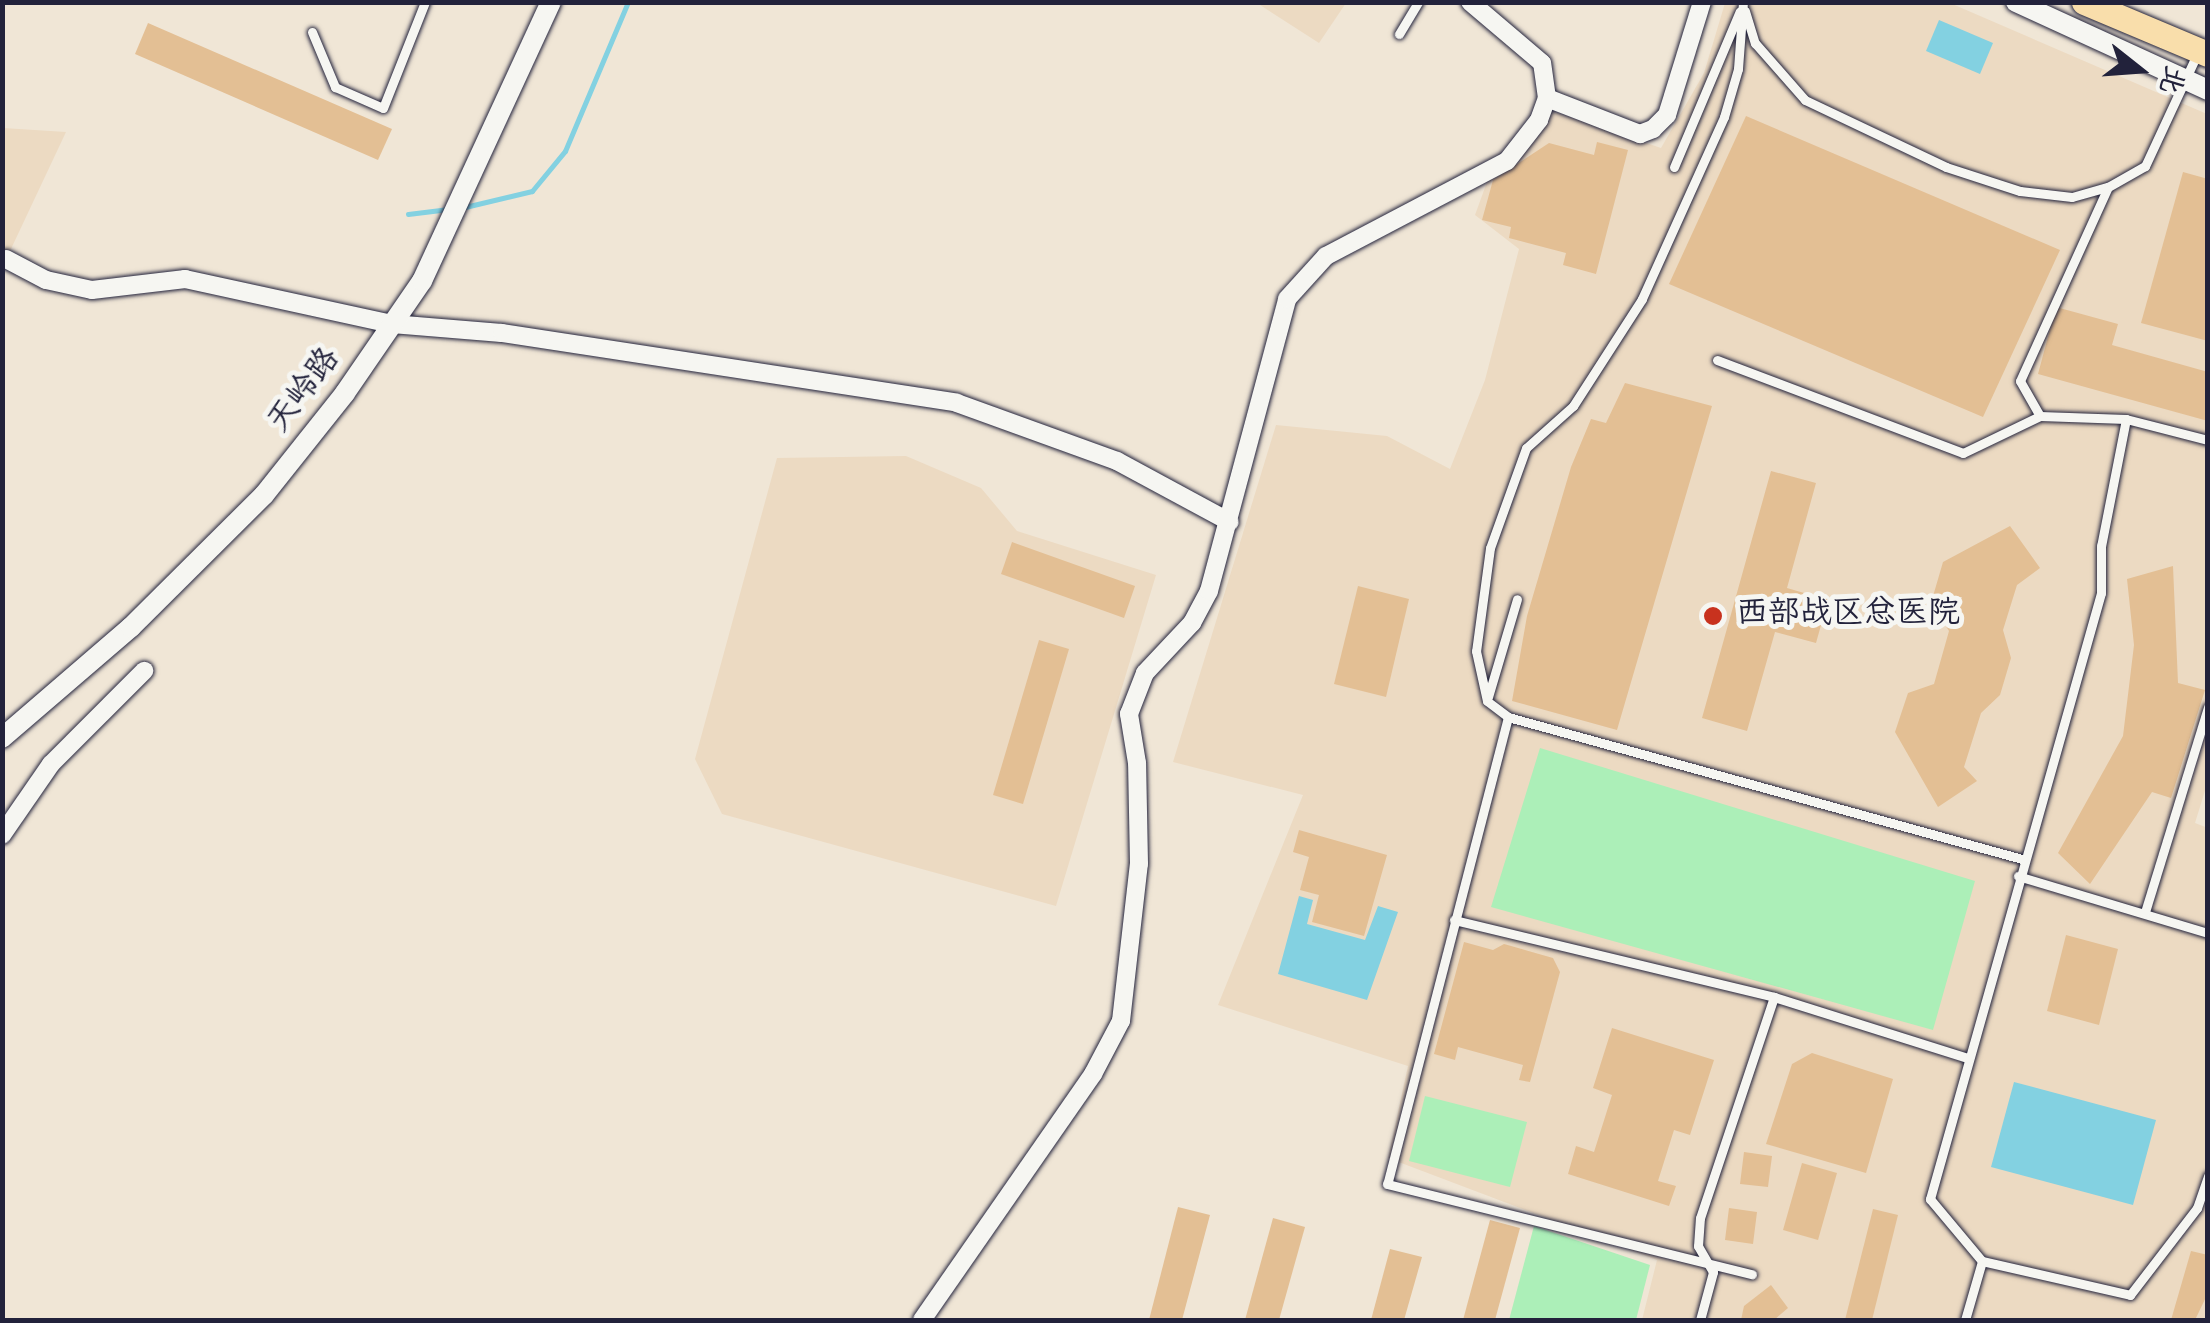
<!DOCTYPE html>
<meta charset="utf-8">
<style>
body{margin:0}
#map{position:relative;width:2210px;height:1323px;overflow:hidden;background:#f0e6d6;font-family:"Gochi Hand","LXGW WenKai TC",sans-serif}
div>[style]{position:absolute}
.built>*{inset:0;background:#ecdac2}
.green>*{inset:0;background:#acefb8}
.water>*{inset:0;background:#83d1e1}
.stream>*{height:5px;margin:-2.5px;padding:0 2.5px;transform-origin:2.5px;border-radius:2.5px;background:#83d1e1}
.building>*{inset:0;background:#e3bf94}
.roads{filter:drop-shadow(0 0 2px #22223b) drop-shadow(0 0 2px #22223b)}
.service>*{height:9px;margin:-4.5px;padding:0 4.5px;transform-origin:4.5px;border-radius:4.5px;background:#f6f6f2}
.minor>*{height:18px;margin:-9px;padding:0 9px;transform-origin:9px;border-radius:9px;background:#f6f6f2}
.tertiary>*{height:20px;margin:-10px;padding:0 10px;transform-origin:10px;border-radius:10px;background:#f6f6f2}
.primary>*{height:25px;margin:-12.5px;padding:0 12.5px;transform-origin:12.5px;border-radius:12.5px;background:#f9deab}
.dots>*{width:28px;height:28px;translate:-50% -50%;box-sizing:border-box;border:5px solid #f6f6f2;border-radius:50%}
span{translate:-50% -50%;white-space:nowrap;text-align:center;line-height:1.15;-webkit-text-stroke:10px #f6f6f2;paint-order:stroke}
.street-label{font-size:32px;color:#22223b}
.poi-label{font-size:32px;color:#22223b}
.left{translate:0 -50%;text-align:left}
.frame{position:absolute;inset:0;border:5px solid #22223b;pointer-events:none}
.north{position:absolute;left:2090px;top:20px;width:100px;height:100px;-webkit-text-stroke:8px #f6f6f2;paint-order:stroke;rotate:107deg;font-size:28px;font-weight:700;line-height:40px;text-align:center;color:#22223b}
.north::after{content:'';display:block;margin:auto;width:35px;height:45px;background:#22223b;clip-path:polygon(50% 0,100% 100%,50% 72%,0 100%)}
</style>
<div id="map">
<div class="built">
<div style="clip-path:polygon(1257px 3px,1346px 3px,1319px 43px)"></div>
<div style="clip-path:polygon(1725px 3px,1950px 3px,2207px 114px,2208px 781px,2195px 823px,2208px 828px,2207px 1320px,1642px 1320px,1657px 1260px,1388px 1158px,1408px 1066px,1218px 1005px,1303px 795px,1173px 762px,1276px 425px,1387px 436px,1450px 469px,1485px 380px,1519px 249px,1475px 215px,1487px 182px,1528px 148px,1552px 111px,1661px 148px,1704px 73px)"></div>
<div style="clip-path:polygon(3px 128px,66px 132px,3px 266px)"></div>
<div style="clip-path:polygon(906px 456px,981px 488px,1017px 531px,1156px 575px,1056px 906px,722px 814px,695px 759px,777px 458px)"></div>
</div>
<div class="green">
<div style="clip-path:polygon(1540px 748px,1975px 881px,1933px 1030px,1491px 907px)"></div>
<div style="clip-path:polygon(1425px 1096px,1527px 1122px,1510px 1187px,1409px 1161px)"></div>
<div style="clip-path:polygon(1534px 1226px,1650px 1265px,1636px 1320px,1509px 1320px)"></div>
</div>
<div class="water">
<div style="clip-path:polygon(1939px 20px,1993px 43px,1980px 74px,1926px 51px)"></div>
<div style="clip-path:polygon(1299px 896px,1313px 900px,1307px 924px,1365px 940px,1378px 906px,1398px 912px,1367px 1000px,1278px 974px)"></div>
<div style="clip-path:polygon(2014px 1082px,2156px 1120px,2133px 1205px,1991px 1167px)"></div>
</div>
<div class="stream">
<div style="left:465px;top:207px;width:69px;rotate:-13.4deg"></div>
<div style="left:532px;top:191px;width:52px;rotate:-50.5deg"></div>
<div style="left:565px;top:151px;width:162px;rotate:-67.1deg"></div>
<div style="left:408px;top:214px;width:41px;rotate:-7deg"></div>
</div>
<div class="building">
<div style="clip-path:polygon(148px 23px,392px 129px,378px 160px,135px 54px)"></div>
<div style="clip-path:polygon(1746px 116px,2060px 250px,1983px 417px,1669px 284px)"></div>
<div style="clip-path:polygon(1597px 142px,1628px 150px,1596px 274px,1563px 265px,1566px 253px,1509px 238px,1511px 227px,1482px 220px,1493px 180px,1549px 143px,1594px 155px)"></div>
<div style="clip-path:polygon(2183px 172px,2208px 179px,2208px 341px,2141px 323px)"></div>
<div style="clip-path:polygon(2056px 307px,2118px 324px,2112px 345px,2208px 372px,2208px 421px,2038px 374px)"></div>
<div style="clip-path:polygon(1625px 383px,1712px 406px,1617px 730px,1512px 701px,1527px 616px,1571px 467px,1591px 419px,1606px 423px)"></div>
<div style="clip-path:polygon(1771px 471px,1816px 483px,1787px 588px,1828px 600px,1816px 643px,1775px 632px,1747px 731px,1702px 718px)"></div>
<div style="clip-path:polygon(2010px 526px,2040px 568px,2017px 585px,2003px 630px,2011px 658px,2000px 695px,1981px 713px,1964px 767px,1977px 781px,1938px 807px,1895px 732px,1908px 693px,1934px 684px,1949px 631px,1931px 603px,1943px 562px)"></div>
<div style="clip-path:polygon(1012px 542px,1135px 586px,1124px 618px,1001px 574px)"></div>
<div style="clip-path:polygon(2173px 566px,2178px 683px,2205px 690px,2171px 798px,2152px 792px,2090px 884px,2058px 853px,2123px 736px,2134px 645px,2127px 579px)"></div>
<div style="clip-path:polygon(1358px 586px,1409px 599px,1386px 697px,1334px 684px)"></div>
<div style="clip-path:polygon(1039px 640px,1069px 649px,1023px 804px,993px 795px)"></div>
<div style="clip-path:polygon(1299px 830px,1387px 855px,1364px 936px,1312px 922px,1319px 895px,1300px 890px,1309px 857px,1293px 852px)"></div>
<div style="clip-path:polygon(2066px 935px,2118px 949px,2099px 1025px,2047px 1011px)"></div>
<div style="clip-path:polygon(1464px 942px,1493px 950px,1504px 944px,1553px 958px,1560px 972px,1530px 1082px,1519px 1080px,1523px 1065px,1458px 1047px,1455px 1060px,1434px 1054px)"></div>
<div style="clip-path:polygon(1612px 1028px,1714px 1060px,1690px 1135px,1674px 1130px,1658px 1181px,1676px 1186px,1669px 1206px,1568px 1174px,1576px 1146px,1594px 1152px,1612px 1095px,1593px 1088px)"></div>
<div style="clip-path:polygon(1812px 1053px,1893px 1079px,1866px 1173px,1766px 1144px,1792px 1064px)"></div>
<div style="clip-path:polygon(1744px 1152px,1772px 1156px,1768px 1187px,1740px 1184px)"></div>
<div style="clip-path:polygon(1802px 1163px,1837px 1173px,1818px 1240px,1783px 1230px)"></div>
<div style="clip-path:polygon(1178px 1207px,1210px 1215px,1182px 1320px,1149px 1320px)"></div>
<div style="clip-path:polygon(1729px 1208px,1757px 1212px,1753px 1244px,1725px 1240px)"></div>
<div style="clip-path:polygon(1873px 1209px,1898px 1215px,1872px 1320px,1845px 1320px)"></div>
<div style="clip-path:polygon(1273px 1218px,1305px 1227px,1279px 1320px,1245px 1320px)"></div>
<div style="clip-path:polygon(1490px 1220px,1520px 1228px,1495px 1320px,1463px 1320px)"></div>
<div style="clip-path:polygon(1390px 1249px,1422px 1257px,1404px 1320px,1371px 1320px)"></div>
<div style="clip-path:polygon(2191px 1251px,2208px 1255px,2208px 1293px,2195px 1320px,2171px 1320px)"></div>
<div style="clip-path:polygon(1771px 1285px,1788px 1308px,1774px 1320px,1741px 1320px,1744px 1306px)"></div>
</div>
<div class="roads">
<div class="service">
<div style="left:1743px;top:2px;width:67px;rotate:94.3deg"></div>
<div style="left:1738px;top:69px;width:50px;rotate:106.3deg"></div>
<div style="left:1724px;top:117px;width:200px;rotate:114.3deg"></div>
<div style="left:1642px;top:299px;width:127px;rotate:122.8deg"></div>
<div style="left:1573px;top:406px;width:63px;rotate:138.2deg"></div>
<div style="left:1526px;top:448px;width:106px;rotate:109.8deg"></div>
<div style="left:1490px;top:548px;width:104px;rotate:97.7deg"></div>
<div style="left:1476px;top:651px;width:51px;rotate:77.6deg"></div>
<div style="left:1487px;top:701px;width:26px;rotate:37deg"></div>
<div style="left:1508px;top:717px;width:482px;rotate:104.5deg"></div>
<div style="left:1387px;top:1184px;width:376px;rotate:13.9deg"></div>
<div style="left:1745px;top:11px;width:34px;rotate:73deg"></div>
<div style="left:1755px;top:43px;width:76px;rotate:48.7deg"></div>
<div style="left:1805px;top:100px;width:156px;rotate:25.4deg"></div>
<div style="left:1946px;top:167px;width:78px;rotate:18deg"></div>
<div style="left:2020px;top:191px;width:52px;rotate:6.6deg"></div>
<div style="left:2072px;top:197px;width:37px;rotate:-16deg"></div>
<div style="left:312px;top:32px;width:60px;rotate:67.3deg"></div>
<div style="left:335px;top:87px;width:52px;rotate:23.6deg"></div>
<div style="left:383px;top:108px;width:114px;rotate:-68.4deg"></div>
<div style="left:1399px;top:34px;width:37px;rotate:-59deg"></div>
<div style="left:2198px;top:52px;width:126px;rotate:114.9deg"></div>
<div style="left:2145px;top:166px;width:43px;rotate:150.4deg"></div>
<div style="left:2108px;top:187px;width:213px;rotate:114.4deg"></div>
<div style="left:2020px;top:381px;width:40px;rotate:60.3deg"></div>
<div style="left:2040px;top:416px;width:86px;rotate:2deg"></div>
<div style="left:2126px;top:419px;width:85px;rotate:14.4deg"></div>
<div style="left:1674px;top:167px;width:169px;rotate:-67.1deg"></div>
<div style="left:1717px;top:360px;width:263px;rotate:20.7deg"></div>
<div style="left:1963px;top:453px;width:85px;rotate:-25.7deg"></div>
<div style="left:2126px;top:419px;width:129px;rotate:101.1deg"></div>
<div style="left:2101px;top:546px;width:47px;rotate:90deg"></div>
<div style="left:2101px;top:593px;width:630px;rotate:105.76deg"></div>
<div style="left:1930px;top:1199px;width:81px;rotate:50deg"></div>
<div style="left:1982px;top:1261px;width:152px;rotate:12.9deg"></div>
<div style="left:2130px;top:1295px;width:110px;rotate:-52.4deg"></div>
<div style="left:2197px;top:1208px;width:34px;rotate:-71deg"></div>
<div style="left:1488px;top:697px;width:102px;rotate:-73.5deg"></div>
<div style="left:1508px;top:717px;width:533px;rotate:15.44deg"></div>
<div style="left:2018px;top:876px;width:198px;rotate:16.7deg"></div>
<div style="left:2145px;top:912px;width:214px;rotate:-72.9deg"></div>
<div style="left:1454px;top:920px;width:329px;rotate:13.5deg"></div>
<div style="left:1774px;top:997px;width:203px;rotate:17.5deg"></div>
<div style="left:1700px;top:1320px;width:50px;rotate:-74.8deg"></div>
<div style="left:1713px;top:1272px;width:30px;rotate:-120deg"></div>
<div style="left:1698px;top:1246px;width:28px;rotate:-86deg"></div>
<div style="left:1700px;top:1218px;width:233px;rotate:-71.5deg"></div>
<div style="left:1965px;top:1320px;width:61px;rotate:-73.9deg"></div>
</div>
<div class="minor">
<div style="left:1547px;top:98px;width:100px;rotate:21.2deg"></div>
<div style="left:1640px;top:134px;width:14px;rotate:-21deg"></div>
<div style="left:1653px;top:129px;width:20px;rotate:-45deg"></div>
<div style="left:1667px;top:115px;width:118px;rotate:-72.8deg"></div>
<div style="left:6px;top:259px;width:45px;rotate:27.7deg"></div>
<div style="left:46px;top:280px;width:47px;rotate:12.3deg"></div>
<div style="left:92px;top:290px;width:94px;rotate:-6.7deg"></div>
<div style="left:185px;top:279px;width:212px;rotate:12.3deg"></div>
<div style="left:392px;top:324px;width:110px;rotate:4.7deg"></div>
<div style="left:502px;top:333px;width:460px;rotate:8.7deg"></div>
<div style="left:957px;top:403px;width:170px;rotate:19.9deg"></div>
<div style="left:1117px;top:461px;width:128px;rotate:28.4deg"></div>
<div style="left:2px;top:835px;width:86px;rotate:-55.4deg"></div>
<div style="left:51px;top:764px;width:132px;rotate:-45deg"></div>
<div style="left:922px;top:1320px;width:300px;rotate:-55.2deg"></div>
<div style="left:1093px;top:1074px;width:60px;rotate:-62.2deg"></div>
<div style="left:1121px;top:1021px;width:158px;rotate:-83.5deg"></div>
<div style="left:1139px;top:864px;width:101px;rotate:-91.1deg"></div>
<div style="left:1137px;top:763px;width:50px;rotate:-99.3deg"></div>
<div style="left:1129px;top:714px;width:44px;rotate:-68.7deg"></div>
<div style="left:1145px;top:673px;width:69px;rotate:-46.8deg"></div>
<div style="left:1192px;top:623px;width:36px;rotate:-62deg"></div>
<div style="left:1209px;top:591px;width:302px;rotate:-75deg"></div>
<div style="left:1287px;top:299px;width:58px;rotate:-47.8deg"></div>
<div style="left:1326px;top:256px;width:204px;rotate:-27.7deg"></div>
<div style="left:1507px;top:161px;width:52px;rotate:-52deg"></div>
<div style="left:1539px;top:120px;width:23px;rotate:-70deg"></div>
<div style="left:1547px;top:98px;width:35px;rotate:-98deg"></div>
<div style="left:1542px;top:63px;width:94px;rotate:-139.7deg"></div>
</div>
<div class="tertiary">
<div style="left:2016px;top:2px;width:211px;rotate:24.6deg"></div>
<div style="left:2px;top:738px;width:170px;rotate:-40.7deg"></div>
<div style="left:131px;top:627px;width:187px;rotate:-44.8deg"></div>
<div style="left:264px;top:495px;width:130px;rotate:-51.5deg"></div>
<div style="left:345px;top:393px;width:136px;rotate:-55.5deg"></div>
<div style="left:422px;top:281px;width:307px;rotate:-65.2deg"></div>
</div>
<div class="primary">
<div style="left:2084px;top:2px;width:134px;rotate:22.8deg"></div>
</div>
</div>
<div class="dots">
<div style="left:1713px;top:616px;background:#c8321e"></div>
</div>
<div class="street-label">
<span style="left:306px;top:392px;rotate:-53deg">天岭路</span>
</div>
<div class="poi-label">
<span class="left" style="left:1736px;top:616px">西部战区总医院</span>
</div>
<div class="frame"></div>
<div class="north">北</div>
</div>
